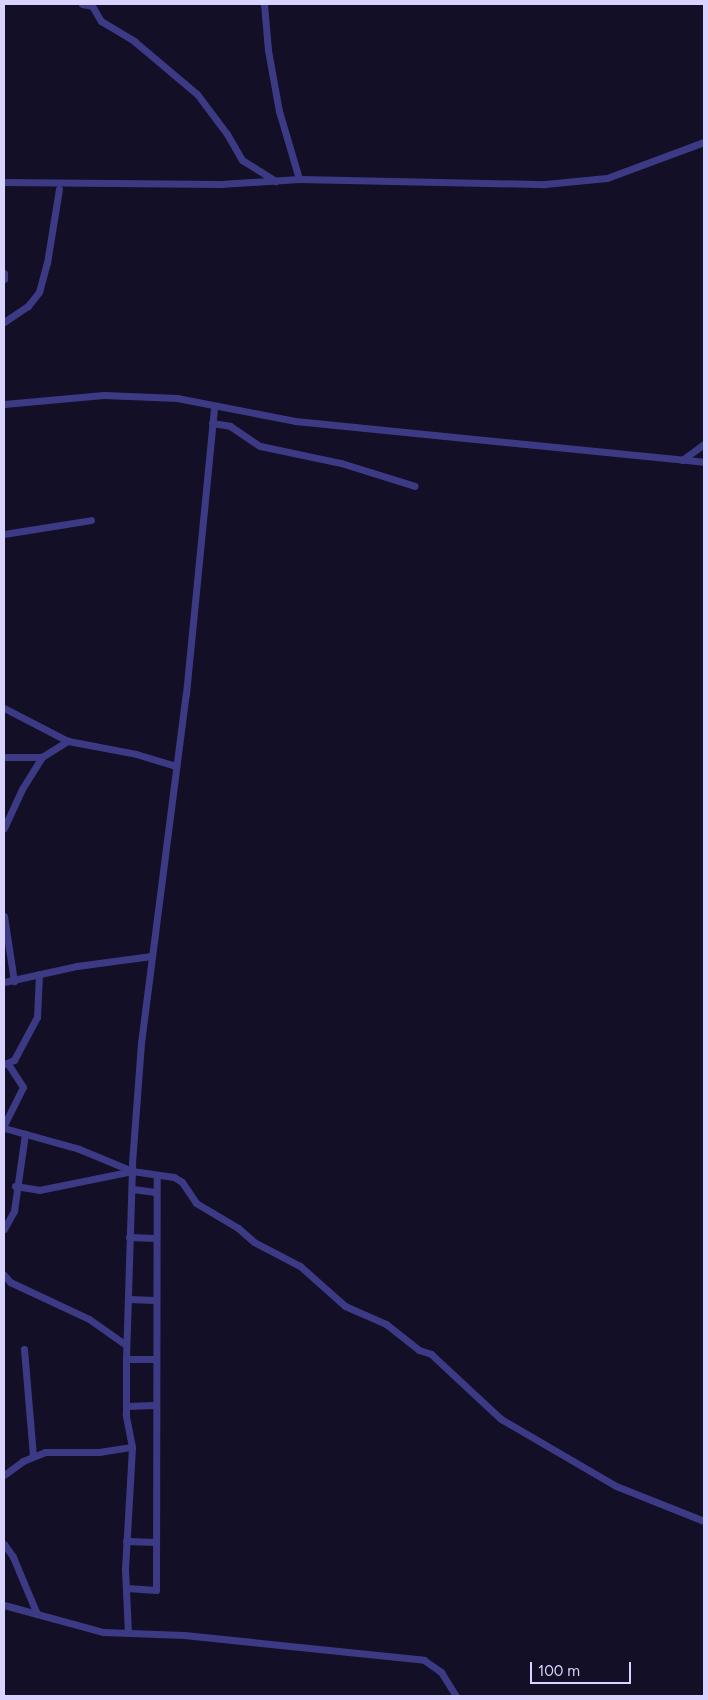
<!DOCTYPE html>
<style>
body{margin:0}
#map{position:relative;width:708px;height:1700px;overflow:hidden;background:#130f26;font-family:Figtree,sans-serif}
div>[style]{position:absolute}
.minor>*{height:7px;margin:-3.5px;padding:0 3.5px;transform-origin:3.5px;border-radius:3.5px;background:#3d3a85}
span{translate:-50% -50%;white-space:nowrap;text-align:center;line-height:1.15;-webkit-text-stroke:4px #130f26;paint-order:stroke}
.frame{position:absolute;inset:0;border:5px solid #d9d4ff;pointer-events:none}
.scale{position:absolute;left:530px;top:1662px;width:101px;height:22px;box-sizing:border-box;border:2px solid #d9d4ff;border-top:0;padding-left:6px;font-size:15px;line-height:18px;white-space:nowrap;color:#d9d4ff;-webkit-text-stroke:4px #130f26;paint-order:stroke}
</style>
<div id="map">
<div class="minor">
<div style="left:82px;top:4px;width:10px;rotate:11deg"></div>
<div style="left:91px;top:4px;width:20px;rotate:60deg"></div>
<div style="left:101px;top:21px;width:39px;rotate:31deg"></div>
<div style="left:134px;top:41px;width:82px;rotate:40.1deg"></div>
<div style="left:197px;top:94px;width:50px;rotate:53.1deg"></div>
<div style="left:227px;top:134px;width:30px;rotate:60deg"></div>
<div style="left:242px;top:160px;width:40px;rotate:32deg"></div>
<div style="left:264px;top:4px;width:46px;rotate:85deg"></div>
<div style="left:268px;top:50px;width:62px;rotate:79.8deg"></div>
<div style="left:279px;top:111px;width:71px;rotate:73.6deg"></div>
<div style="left:4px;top:182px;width:217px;rotate:0.5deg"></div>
<div style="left:221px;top:184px;width:78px;rotate:-3.7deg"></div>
<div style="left:299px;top:179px;width:246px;rotate:1.2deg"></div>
<div style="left:545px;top:184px;width:62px;rotate:-5.5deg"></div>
<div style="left:607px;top:178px;width:103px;rotate:-20.4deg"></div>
<div style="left:4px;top:273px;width:6px;rotate:90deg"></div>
<div style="left:4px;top:322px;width:29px;rotate:-34deg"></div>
<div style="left:28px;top:306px;width:18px;rotate:-52deg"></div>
<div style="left:39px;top:292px;width:30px;rotate:-75deg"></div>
<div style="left:47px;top:263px;width:75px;rotate:-80.8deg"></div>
<div style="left:4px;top:404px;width:100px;rotate:-5.1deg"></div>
<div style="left:104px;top:395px;width:73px;rotate:2.4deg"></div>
<div style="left:177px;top:398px;width:120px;rotate:11deg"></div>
<div style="left:295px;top:421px;width:411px;rotate:5.7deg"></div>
<div style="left:212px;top:423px;width:18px;rotate:9deg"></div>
<div style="left:230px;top:426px;width:36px;rotate:34deg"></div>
<div style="left:260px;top:446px;width:83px;rotate:11.9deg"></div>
<div style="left:341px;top:463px;width:77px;rotate:17.3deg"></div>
<div style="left:682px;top:460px;width:27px;rotate:-36deg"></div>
<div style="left:4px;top:534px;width:88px;rotate:-9.1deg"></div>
<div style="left:4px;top:708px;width:72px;rotate:27.3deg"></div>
<div style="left:68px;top:741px;width:69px;rotate:10.8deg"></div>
<div style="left:136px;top:754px;width:42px;rotate:16.7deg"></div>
<div style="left:4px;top:757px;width:38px"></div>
<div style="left:4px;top:828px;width:43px;rotate:-65.2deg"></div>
<div style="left:22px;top:789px;width:38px;rotate:-58deg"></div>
<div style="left:42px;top:757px;width:31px;rotate:-32deg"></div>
<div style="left:4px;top:916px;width:66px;rotate:81.3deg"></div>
<div style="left:4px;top:982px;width:75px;rotate:-12.4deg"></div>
<div style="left:77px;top:966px;width:75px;rotate:-7.7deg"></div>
<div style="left:4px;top:1064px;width:11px;rotate:-22deg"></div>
<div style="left:14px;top:1060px;width:49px;rotate:-61.9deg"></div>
<div style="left:37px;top:1017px;width:43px;rotate:-87.3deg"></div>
<div style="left:4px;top:1125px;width:42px;rotate:-63.4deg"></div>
<div style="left:23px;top:1087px;width:27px;rotate:-123deg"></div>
<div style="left:4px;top:1128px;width:78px;rotate:15.6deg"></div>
<div style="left:79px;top:1149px;width:57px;rotate:22.5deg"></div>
<div style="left:132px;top:1171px;width:42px;rotate:8.1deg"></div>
<div style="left:174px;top:1177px;width:9px;rotate:32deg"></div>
<div style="left:182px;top:1182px;width:25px;rotate:56deg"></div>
<div style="left:196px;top:1203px;width:49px;rotate:30.8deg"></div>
<div style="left:238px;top:1228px;width:21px;rotate:41deg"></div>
<div style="left:254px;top:1242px;width:52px;rotate:27.6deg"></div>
<div style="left:300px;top:1266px;width:60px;rotate:41.6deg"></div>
<div style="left:345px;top:1306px;width:45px;rotate:23.7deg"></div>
<div style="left:386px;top:1324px;width:42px;rotate:38.2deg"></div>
<div style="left:419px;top:1350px;width:13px;rotate:18deg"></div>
<div style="left:431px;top:1354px;width:96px;rotate:42.9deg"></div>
<div style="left:501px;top:1419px;width:133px;rotate:30.2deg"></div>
<div style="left:616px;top:1486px;width:95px;rotate:21.7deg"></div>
<div style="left:15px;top:1186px;width:24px;rotate:9deg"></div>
<div style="left:39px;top:1190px;width:95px;rotate:-11.5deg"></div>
<div style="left:133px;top:1189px;width:22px;rotate:8deg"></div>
<div style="left:4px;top:1229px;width:21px;rotate:-61deg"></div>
<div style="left:14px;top:1211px;width:78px;rotate:-81.9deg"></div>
<div style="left:129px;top:1237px;width:26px;rotate:2deg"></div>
<div style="left:4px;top:1275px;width:9px;rotate:49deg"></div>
<div style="left:10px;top:1282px;width:87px;rotate:25.1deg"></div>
<div style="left:89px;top:1319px;width:45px;rotate:35.1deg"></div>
<div style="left:128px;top:1299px;width:27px;rotate:2deg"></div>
<div style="left:24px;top:1349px;width:107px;rotate:85.2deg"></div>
<div style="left:126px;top:1359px;width:29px"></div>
<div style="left:126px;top:1406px;width:29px;rotate:-2deg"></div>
<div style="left:4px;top:1475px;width:24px;rotate:-36deg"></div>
<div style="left:23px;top:1461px;width:24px;rotate:-22deg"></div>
<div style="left:45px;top:1452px;width:54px"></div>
<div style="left:99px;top:1452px;width:33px;rotate:-9deg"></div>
<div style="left:126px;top:1541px;width:30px;rotate:2deg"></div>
<div style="left:4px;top:1544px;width:16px;rotate:55deg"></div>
<div style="left:13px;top:1557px;width:62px;rotate:67.2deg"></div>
<div style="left:127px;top:1588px;width:29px;rotate:4deg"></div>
<div style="left:156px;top:1590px;width:415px;rotate:-89.9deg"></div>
<div style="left:4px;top:1605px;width:103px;rotate:15.3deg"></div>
<div style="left:103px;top:1632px;width:81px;rotate:2.1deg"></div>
<div style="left:184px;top:1635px;width:241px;rotate:5.9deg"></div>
<div style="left:424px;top:1660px;width:21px;rotate:35deg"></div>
<div style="left:441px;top:1672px;width:28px;rotate:58deg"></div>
<div style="left:128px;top:1633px;width:64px;rotate:-92.7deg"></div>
<div style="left:125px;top:1569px;width:122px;rotate:-86.7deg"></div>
<div style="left:132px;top:1447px;width:33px;rotate:-101deg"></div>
<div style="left:126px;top:1415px;width:56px;rotate:-90deg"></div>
<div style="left:126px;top:1359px;width:196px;rotate:-88.2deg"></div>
<div style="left:132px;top:1163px;width:120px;rotate:-85.7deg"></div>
<div style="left:141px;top:1043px;width:352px;rotate:-82.7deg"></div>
<div style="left:186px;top:694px;width:288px;rotate:-84.4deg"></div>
</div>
<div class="frame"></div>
<div class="scale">100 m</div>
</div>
